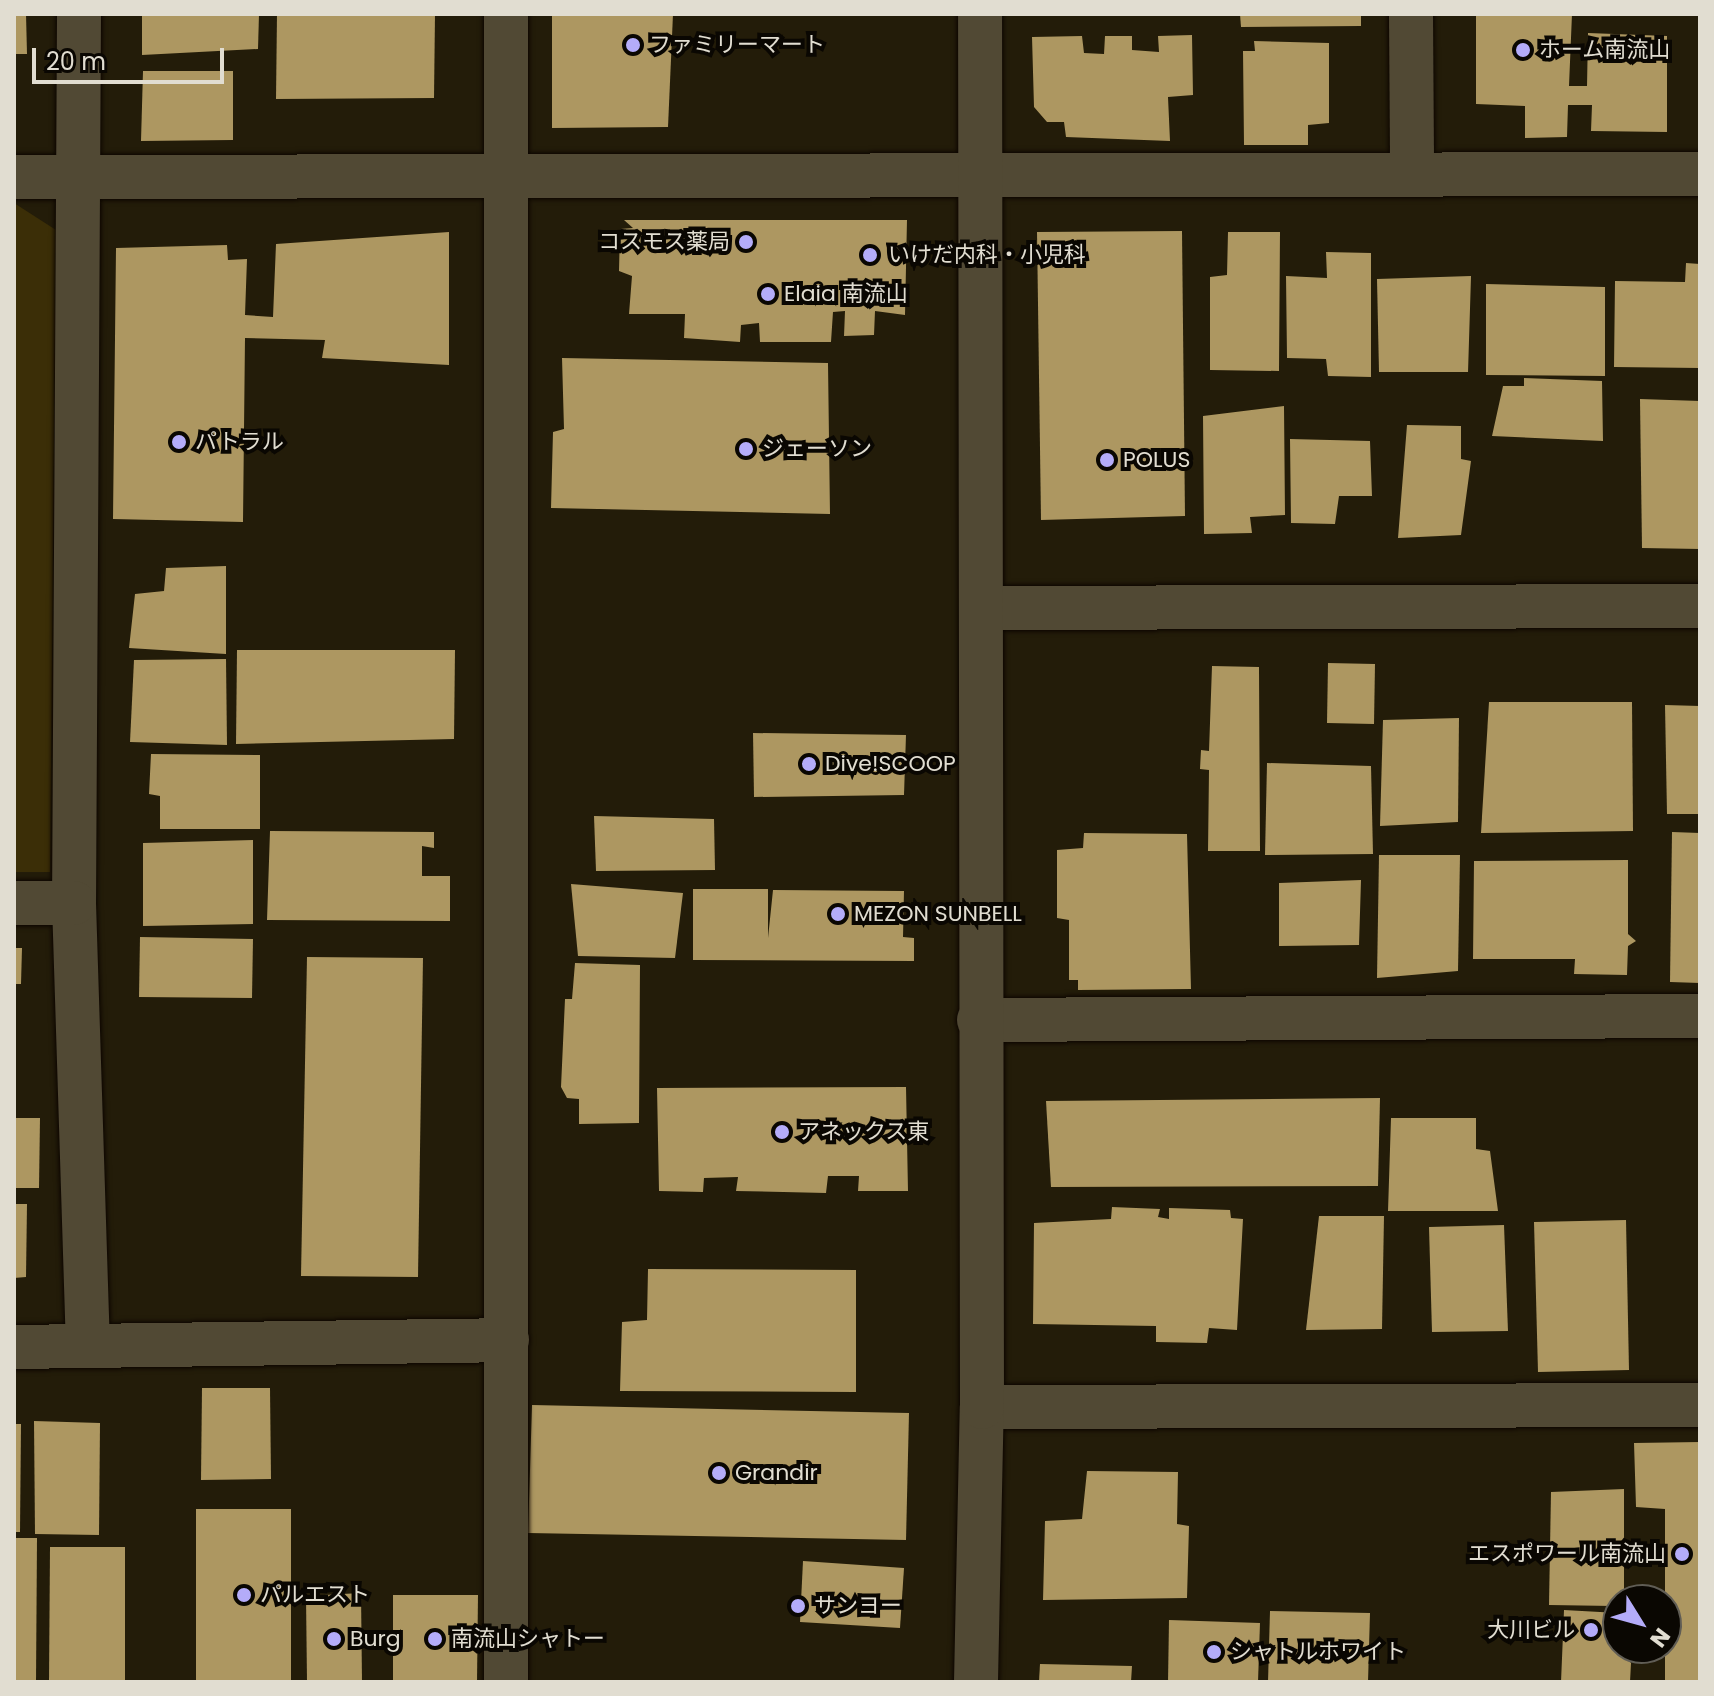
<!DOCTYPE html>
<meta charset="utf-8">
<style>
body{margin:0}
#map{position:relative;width:1714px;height:1696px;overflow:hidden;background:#231c09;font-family:Poppins,"Noto Sans JP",sans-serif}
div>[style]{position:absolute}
.green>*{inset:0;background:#3b2e07}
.building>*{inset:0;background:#ad9761}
.roads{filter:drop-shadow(0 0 2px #0d0600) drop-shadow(0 0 2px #0d0600)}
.minor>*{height:44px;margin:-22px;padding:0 22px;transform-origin:22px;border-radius:22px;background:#514934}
.dots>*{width:22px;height:22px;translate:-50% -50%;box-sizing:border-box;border:4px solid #0a0702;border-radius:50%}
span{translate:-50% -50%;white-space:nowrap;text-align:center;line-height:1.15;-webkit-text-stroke:8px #0a0702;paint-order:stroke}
.poi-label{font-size:22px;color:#e1ddd1}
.left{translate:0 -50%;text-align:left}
.right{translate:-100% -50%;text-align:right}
.frame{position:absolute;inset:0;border:16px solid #e1ddd1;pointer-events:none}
.north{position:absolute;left:1602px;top:1584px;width:80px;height:80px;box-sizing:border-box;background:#0a0702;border:2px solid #605d55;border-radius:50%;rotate:127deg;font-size:22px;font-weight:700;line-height:32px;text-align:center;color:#e1ddd1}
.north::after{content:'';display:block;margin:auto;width:28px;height:36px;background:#b4acf9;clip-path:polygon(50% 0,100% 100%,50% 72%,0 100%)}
.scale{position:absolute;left:32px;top:48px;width:192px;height:36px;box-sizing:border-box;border:4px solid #e1ddd1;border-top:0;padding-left:10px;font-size:24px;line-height:28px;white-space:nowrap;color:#e1ddd1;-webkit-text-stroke:6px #0a0702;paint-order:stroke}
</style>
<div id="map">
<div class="green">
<div style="clip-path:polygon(14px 203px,56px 230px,50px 872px,14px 872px)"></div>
</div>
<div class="building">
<div style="clip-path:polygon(14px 14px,26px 14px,27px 54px,14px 54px)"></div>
<div style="clip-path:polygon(142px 14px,259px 14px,258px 49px,142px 55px)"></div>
<div style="clip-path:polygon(277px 14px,435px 14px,434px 98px,276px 99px)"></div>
<div style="clip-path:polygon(552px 14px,673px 14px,668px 127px,552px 128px)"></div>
<div style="clip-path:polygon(1240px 14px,1361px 14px,1361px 26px,1241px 27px)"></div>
<div style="clip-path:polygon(1476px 14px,1572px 14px,1569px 86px,1587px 86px,1588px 33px,1667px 36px,1667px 132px,1591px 131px,1592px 105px,1568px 105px,1567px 137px,1525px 138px,1525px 106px,1476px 104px)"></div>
<div style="clip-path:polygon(1192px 35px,1193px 95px,1168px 97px,1170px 141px,1066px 137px,1064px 122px,1047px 122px,1034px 107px,1032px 37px,1082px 36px,1084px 53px,1104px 54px,1105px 36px,1132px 36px,1132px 50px,1159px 52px,1158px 36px)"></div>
<div style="clip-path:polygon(1254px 41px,1329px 43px,1329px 123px,1308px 125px,1308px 145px,1244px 145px,1243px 51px,1255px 51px)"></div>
<div style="clip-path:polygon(143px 71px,233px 71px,233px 140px,141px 141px)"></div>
<div style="clip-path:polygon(624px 220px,907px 220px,905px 315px,875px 311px,874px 335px,844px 336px,845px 311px,833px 312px,831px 342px,760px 342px,759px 323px,741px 325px,740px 342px,684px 338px,685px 314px,629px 314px,632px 276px,619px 271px,620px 229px,633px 228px)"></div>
<div style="clip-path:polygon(1182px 231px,1185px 516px,1041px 520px,1037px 232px)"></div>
<div style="clip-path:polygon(449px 232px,449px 365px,322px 358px,325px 340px,245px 338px,243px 522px,113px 519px,116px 248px,227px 245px,228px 260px,247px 259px,245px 315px,273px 317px,276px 244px)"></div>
<div style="clip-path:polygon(1228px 232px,1280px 232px,1279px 371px,1210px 370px,1210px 277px,1227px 275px)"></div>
<div style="clip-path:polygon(1326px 252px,1371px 253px,1371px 377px,1328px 376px,1326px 359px,1287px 358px,1286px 276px,1327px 278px)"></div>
<div style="clip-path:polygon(1686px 263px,1700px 264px,1700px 368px,1614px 367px,1615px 281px,1685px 282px)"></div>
<div style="clip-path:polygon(1471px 276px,1468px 372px,1379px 372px,1377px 279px)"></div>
<div style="clip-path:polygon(1486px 284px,1605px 287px,1605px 376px,1486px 375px)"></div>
<div style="clip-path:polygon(562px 358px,828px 363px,830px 514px,551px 508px,553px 432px,564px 429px)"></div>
<div style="clip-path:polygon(1524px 378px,1602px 381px,1603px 441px,1492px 436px,1503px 386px,1524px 386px)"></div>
<div style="clip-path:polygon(1640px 399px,1700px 401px,1700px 549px,1642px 548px)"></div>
<div style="clip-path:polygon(1284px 406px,1285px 515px,1250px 517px,1252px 533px,1204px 534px,1203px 416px)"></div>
<div style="clip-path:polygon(1407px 425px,1461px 426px,1461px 459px,1471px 461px,1461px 535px,1398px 538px)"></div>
<div style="clip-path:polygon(1290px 439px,1370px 441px,1372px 496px,1339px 496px,1335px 524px,1291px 523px)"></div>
<div style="clip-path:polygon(226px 566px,226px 654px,129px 648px,135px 594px,164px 591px,166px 568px)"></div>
<div style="clip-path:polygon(237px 650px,455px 650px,454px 739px,236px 744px)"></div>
<div style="clip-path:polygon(226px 659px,227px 745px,130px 742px,134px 660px)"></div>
<div style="clip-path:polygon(1328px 663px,1375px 664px,1374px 724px,1327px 723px)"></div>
<div style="clip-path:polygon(1212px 666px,1259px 667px,1260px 851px,1208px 851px,1209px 770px,1200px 769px,1201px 750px,1209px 751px)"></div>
<div style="clip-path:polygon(1489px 702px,1632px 702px,1633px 831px,1481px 833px)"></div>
<div style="clip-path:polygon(1665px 705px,1700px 706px,1700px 814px,1667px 814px)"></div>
<div style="clip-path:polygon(1459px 718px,1458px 822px,1380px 826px,1383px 720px)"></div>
<div style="clip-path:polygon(753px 733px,906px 735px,904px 795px,754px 797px)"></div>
<div style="clip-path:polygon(151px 754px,260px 755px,260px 829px,160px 829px,160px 796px,149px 794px)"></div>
<div style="clip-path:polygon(1267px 763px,1371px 766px,1373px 854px,1265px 855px)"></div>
<div style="clip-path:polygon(594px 816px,714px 819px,715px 870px,596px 871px)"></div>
<div style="clip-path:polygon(270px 831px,434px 832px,434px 848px,422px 846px,422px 876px,450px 876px,450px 921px,267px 920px)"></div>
<div style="clip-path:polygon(1672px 832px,1700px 833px,1700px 983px,1670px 982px)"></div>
<div style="clip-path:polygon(1084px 833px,1187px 834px,1191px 989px,1078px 990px,1078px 980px,1069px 980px,1069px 920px,1057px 918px,1057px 850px,1083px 848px)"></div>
<div style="clip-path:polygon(253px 840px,253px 924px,143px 926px,143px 843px)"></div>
<div style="clip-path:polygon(1379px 855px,1460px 855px,1458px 971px,1377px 978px)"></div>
<div style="clip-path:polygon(1628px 860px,1628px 934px,1636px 941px,1628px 946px,1627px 975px,1574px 974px,1575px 959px,1473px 959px,1474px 861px)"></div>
<div style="clip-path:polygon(1361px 880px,1359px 945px,1279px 946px,1279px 883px)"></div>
<div style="clip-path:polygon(571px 884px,683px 893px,675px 958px,578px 956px)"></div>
<div style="clip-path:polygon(693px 889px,768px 889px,768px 938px,773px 890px,904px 891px,903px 937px,914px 938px,914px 961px,693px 960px)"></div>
<div style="clip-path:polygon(140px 937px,253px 939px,252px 998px,139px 997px)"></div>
<div style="clip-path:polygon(14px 948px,22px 948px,21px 984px,14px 984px)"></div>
<div style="clip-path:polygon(307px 957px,423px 958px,418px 1277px,301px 1276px)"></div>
<div style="clip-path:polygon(575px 963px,640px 965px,639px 1123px,579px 1124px,579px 1099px,567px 1098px,561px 1087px,565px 999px,572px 999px)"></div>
<div style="clip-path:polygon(906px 1087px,908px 1191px,858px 1191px,859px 1176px,828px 1176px,826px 1193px,736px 1191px,738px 1177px,704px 1178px,703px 1192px,659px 1191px,657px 1088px)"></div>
<div style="clip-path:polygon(1380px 1098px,1378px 1186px,1051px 1187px,1046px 1101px)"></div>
<div style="clip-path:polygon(14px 1118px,40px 1118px,39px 1188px,14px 1188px)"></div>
<div style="clip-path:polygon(1391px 1118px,1476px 1118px,1476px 1149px,1490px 1151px,1498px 1211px,1388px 1211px)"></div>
<div style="clip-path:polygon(14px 1204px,27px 1204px,26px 1277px,14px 1278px)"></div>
<div style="clip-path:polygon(1112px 1207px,1160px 1209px,1158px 1217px,1169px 1219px,1169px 1208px,1230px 1210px,1231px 1218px,1243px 1219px,1237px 1330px,1209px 1328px,1207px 1343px,1156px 1342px,1156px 1326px,1033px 1324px,1034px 1223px,1111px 1219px)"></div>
<div style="clip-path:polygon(1319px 1216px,1384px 1216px,1382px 1329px,1306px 1330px)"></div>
<div style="clip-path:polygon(1626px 1220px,1629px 1370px,1538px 1372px,1534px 1222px)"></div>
<div style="clip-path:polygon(1504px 1225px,1508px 1331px,1432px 1332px,1429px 1227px)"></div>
<div style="clip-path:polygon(648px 1269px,856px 1270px,856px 1392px,620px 1391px,622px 1322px,647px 1320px)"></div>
<div style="clip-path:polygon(202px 1388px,270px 1388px,271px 1479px,201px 1480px)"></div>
<div style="clip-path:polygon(532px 1405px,909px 1413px,906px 1540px,528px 1533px)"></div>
<div style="clip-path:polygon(34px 1421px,100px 1423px,99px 1535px,35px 1534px)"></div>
<div style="clip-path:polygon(14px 1424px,21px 1424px,20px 1532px,14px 1532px)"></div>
<div style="clip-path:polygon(1700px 1442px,1700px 1682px,1665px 1682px,1665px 1509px,1636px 1507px,1634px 1443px)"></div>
<div style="clip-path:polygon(1087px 1471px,1178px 1472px,1177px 1524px,1189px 1526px,1187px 1598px,1043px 1600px,1045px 1521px,1082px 1519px)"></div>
<div style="clip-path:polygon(1624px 1489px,1624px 1593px,1613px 1606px,1549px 1605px,1551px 1492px)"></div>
<div style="clip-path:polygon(196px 1509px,291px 1509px,291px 1682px,196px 1682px)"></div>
<div style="clip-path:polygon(14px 1538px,37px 1538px,36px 1682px,14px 1682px)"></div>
<div style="clip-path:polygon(50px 1547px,125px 1547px,125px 1682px,49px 1682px)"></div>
<div style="clip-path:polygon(803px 1561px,904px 1568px,900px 1628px,800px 1622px)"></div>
<div style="clip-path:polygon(361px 1593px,362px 1682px,307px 1682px,306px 1596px)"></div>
<div style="clip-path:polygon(393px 1595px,478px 1595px,477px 1682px,393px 1682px)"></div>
<div style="clip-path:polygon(1564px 1610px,1618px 1613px,1618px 1648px,1631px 1663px,1630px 1682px,1561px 1682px)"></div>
<div style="clip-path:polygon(1270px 1611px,1370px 1613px,1368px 1682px,1268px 1682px)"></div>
<div style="clip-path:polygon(1169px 1620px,1260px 1623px,1258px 1682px,1168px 1682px)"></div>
<div style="clip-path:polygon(1040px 1664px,1132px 1666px,1131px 1682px,1039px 1682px)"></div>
</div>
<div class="roads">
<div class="minor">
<div style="left:79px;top:14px;width:889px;rotate:90.32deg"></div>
<div style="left:74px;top:903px;width:443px;rotate:88.2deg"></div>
<div style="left:1411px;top:14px;width:159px;rotate:89.6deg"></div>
<div style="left:14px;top:177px;width:1686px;rotate:-0.1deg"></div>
<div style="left:982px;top:608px;width:718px;rotate:-0.16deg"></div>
<div style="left:14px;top:903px;width:60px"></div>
<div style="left:979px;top:1020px;width:721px;rotate:-0.32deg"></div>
<div style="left:14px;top:1347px;width:493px;rotate:-0.8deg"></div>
<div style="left:982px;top:1407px;width:718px;rotate:-0.16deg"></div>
<div style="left:506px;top:1682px;width:1668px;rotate:-90deg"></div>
<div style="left:976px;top:1682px;width:275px;rotate:-88.8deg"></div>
<div style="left:982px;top:1407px;width:1393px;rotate:-90.08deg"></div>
</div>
</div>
<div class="dots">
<div style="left:633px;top:45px;background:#b4acf9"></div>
<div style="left:1523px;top:50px;background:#b4acf9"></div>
<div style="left:746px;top:242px;background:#b4acf9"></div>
<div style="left:870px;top:255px;background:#b4acf9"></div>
<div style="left:768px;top:294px;background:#b4acf9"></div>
<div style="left:179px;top:442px;background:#b4acf9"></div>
<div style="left:746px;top:449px;background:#b4acf9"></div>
<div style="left:1107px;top:460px;background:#b4acf9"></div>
<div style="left:809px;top:764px;background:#b4acf9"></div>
<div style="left:838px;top:914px;background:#b4acf9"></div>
<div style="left:782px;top:1132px;background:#b4acf9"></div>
<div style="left:719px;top:1473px;background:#b4acf9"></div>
<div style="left:1682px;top:1554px;background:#b4acf9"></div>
<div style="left:244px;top:1595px;background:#b4acf9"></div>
<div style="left:798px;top:1606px;background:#b4acf9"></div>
<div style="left:1591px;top:1630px;background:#b4acf9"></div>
<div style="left:334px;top:1639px;background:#b4acf9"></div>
<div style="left:435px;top:1639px;background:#b4acf9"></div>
<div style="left:1214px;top:1652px;background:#b4acf9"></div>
</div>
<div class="poi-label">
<span class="left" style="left:649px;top:45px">ファミリーマート</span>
<span class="left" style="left:1539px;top:50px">ホーム南流山</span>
<span class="right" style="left:730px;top:242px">コスモス薬局</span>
<span class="left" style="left:888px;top:255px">いけだ内科・小児科</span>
<span class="left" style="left:784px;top:294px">Elaia 南流山</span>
<span class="left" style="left:195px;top:442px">パトラル</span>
<span class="left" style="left:762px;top:449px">ジェーソン</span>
<span class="left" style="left:1123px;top:460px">POLUS</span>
<span class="left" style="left:825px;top:764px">Dive!SCOOP</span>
<span class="left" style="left:854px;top:914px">MEZON SUNBELL</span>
<span class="left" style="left:798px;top:1132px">アネックス東</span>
<span class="left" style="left:735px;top:1473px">Grandir</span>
<span class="right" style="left:1666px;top:1554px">エスポワール南流山</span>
<span class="left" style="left:260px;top:1595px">パルエスト</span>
<span class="left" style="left:814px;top:1606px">サンヨー</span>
<span class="right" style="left:1575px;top:1630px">大川ビル</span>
<span class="left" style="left:350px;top:1639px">Burg</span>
<span class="left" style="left:451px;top:1639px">南流山シャトー</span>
<span class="left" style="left:1230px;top:1652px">シャトルホワイト</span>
</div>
<div class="frame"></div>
<div class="north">N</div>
<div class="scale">20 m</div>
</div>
